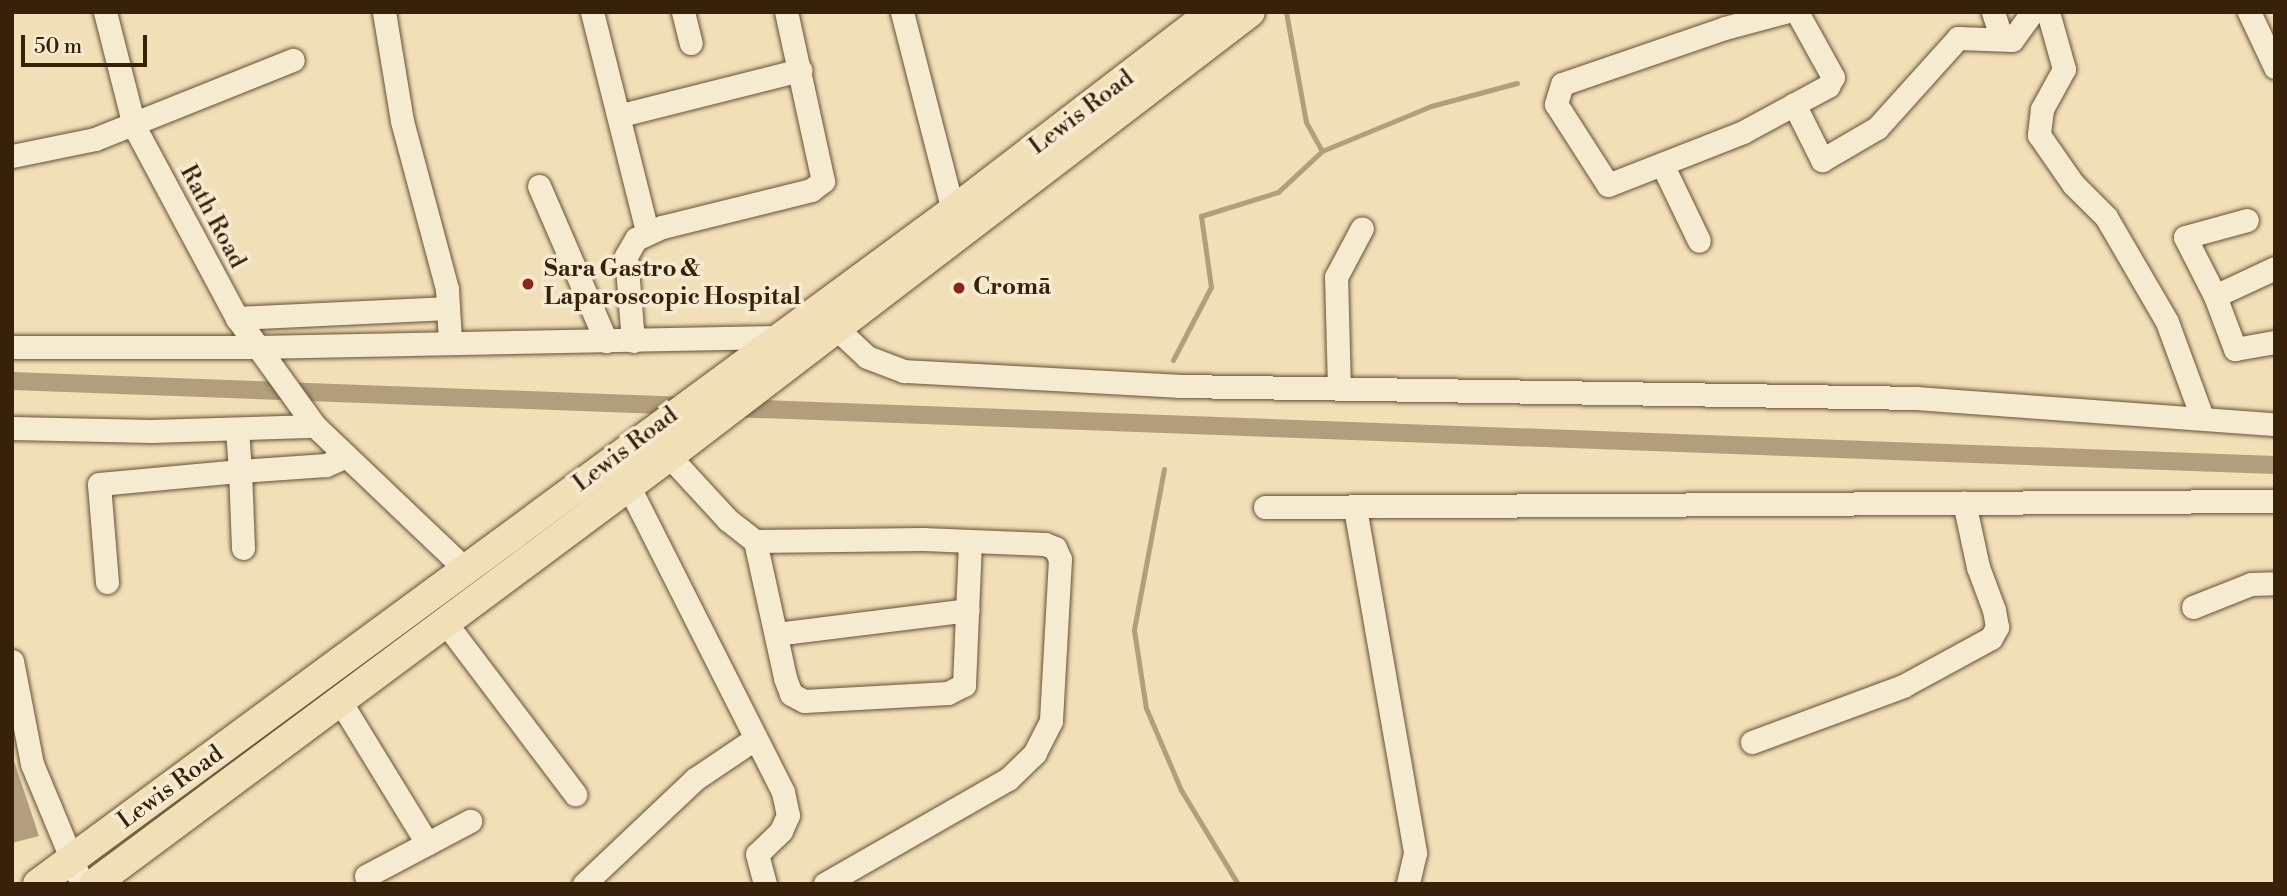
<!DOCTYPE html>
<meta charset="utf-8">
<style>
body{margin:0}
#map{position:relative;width:2287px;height:896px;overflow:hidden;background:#f1dfb7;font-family:"Libre Bodoni",serif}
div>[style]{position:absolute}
.water>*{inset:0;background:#b29e7c}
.stream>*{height:5px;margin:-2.5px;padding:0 2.5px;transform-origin:2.5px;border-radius:2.5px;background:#b29e7c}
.canal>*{height:18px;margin:-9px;padding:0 9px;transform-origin:9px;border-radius:9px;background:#b29e7c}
.roads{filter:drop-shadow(0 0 2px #665034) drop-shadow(0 0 2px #665034)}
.minor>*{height:23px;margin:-11.5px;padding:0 11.5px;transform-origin:11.5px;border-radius:11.5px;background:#f6ead0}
.major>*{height:30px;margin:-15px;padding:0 15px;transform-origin:15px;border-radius:15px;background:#f1dfb7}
.dots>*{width:19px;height:19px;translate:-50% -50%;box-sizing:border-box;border:4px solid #f6ead0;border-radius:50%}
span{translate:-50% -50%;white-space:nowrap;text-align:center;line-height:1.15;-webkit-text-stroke:7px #f6ead0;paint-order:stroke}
.street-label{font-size:24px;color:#372109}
.poi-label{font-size:24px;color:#372109;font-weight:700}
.left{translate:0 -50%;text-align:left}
.frame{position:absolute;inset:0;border:14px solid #372109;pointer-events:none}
.scale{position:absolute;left:21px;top:35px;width:126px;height:32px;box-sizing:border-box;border:4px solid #372109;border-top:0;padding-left:9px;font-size:21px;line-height:24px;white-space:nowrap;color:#372109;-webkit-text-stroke:5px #f6ead0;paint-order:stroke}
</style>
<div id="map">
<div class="water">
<div style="clip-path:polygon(12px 755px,39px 836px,12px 843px)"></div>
</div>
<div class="stream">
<div style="left:1322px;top:151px;width:118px;rotate:-22.4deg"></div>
<div style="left:1431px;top:106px;width:89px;rotate:-15deg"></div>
<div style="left:1173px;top:360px;width:82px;rotate:-62.5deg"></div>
<div style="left:1211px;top:287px;width:72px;rotate:-98deg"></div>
<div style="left:1201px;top:216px;width:81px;rotate:-17.3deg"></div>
<div style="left:1278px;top:192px;width:60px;rotate:-43deg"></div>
<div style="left:1322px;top:151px;width:33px;rotate:-119deg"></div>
<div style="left:1306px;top:122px;width:112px;rotate:-100.3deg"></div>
<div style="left:1164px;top:469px;width:164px;rotate:100.6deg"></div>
<div style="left:1134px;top:630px;width:79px;rotate:81.3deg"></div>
<div style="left:1146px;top:708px;width:89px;rotate:66.9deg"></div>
<div style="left:1181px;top:790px;width:110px;rotate:58.8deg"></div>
</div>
<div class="canal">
<div style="left:12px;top:381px;width:675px;rotate:2.12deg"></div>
<div style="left:732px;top:408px;width:1544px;rotate:2.12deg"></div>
</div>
<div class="roads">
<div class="minor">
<div style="left:105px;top:12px;width:118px;rotate:75.7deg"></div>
<div style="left:134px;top:126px;width:218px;rotate:61.8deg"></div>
<div style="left:237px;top:318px;width:133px;rotate:54.2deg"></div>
<div style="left:315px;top:426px;width:207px;rotate:43.6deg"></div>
<div style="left:384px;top:12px;width:110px;rotate:80.6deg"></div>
<div style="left:402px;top:121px;width:174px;rotate:75deg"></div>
<div style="left:447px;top:289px;width:52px;rotate:86.7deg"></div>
<div style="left:592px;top:12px;width:226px;rotate:75.9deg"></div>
<div style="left:683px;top:12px;width:32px;rotate:76deg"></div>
<div style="left:902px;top:12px;width:205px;rotate:75.6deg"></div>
<div style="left:953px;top:211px;width:12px;rotate:59deg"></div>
<div style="left:1785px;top:12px;width:62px;rotate:165.1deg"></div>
<div style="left:1725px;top:28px;width:172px;rotate:161deg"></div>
<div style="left:1562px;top:84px;width:21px;rotate:107deg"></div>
<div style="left:1556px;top:104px;width:96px;rotate:57.3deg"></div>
<div style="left:1608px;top:185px;width:145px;rotate:-21.4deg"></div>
<div style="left:1743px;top:132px;width:97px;rotate:-28.4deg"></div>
<div style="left:1828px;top:86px;width:10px;rotate:-61deg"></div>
<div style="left:1833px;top:77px;width:74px;rotate:-119deg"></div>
<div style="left:1993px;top:12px;width:28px;rotate:72deg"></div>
<div style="left:2048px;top:12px;width:59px;rotate:74.3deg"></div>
<div style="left:2064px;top:69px;width:46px;rotate:118.8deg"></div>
<div style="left:2042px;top:109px;width:26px;rotate:97deg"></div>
<div style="left:2039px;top:135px;width:60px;rotate:55.2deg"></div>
<div style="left:2073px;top:184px;width:47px;rotate:45deg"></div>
<div style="left:2106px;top:217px;width:121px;rotate:59.8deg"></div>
<div style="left:2167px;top:322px;width:101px;rotate:69.8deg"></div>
<div style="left:2249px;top:12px;width:61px;rotate:64.7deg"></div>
<div style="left:1794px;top:104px;width:63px;rotate:63.4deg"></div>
<div style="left:1822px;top:160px;width:64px;rotate:-30.2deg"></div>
<div style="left:1877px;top:128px;width:121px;rotate:-48deg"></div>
<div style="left:1958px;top:38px;width:54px;rotate:2.1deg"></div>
<div style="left:2012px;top:40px;width:34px;rotate:-54deg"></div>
<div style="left:621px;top:115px;width:185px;rotate:-14.1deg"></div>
<div style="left:12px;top:156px;width:85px;rotate:-11.6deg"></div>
<div style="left:95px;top:139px;width:213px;rotate:-21.8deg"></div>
<div style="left:1662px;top:164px;width:85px;rotate:64.3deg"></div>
<div style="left:539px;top:186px;width:169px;rotate:66.6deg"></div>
<div style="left:2275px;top:268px;width:66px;rotate:155deg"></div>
<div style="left:2215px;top:296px;width:57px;rotate:69.3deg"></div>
<div style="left:2235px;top:349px;width:41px;rotate:-9.9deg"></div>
<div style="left:2215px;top:296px;width:66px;rotate:-117deg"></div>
<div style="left:2185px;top:237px;width:64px;rotate:-15.3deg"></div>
<div style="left:237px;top:318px;width:211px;rotate:-2.7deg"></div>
<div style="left:836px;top:328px;width:42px;rotate:43.1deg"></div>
<div style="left:867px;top:357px;width:40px;rotate:21deg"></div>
<div style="left:904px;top:371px;width:276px;rotate:3.1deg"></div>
<div style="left:1180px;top:386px;width:737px;rotate:0.93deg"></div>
<div style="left:1917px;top:398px;width:359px;rotate:4.2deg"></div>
<div style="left:633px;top:341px;width:85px;rotate:-94.7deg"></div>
<div style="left:626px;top:256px;width:20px;rotate:-60deg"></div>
<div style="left:636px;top:239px;width:29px;rotate:-25deg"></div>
<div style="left:662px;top:227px;width:154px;rotate:-13.9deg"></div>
<div style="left:811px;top:190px;width:15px;rotate:-37deg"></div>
<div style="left:823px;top:181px;width:173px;rotate:-102.3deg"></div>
<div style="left:12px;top:347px;width:244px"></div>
<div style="left:256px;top:347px;width:521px;rotate:-1.1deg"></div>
<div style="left:1339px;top:389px;width:112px;rotate:-91.5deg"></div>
<div style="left:1336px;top:277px;width:55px;rotate:-62deg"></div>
<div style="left:12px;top:428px;width:140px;rotate:1.2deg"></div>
<div style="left:152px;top:431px;width:163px;rotate:-1.8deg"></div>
<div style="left:669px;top:456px;width:87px;rotate:47.3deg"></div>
<div style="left:728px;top:520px;width:34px;rotate:38deg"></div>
<div style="left:755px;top:541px;width:168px;rotate:-0.7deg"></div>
<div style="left:923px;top:539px;width:122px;rotate:2.3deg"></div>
<div style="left:1045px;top:544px;width:11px;rotate:22deg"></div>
<div style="left:1055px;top:548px;width:12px;rotate:66deg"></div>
<div style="left:1060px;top:559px;width:162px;rotate:93.2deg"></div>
<div style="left:1051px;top:721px;width:36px;rotate:117deg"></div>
<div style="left:1035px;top:753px;width:37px;rotate:136deg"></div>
<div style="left:1008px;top:779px;width:211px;rotate:150.2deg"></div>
<div style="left:628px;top:485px;width:344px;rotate:63.2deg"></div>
<div style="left:783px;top:792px;width:24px;rotate:78deg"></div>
<div style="left:788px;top:815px;width:17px;rotate:114deg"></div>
<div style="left:781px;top:831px;width:33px;rotate:136deg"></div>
<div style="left:757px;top:854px;width:31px;rotate:75deg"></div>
<div style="left:1265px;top:507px;width:1010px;rotate:-0.34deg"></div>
<div style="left:1355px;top:508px;width:350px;rotate:80.1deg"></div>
<div style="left:1415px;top:853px;width:32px;rotate:103deg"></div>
<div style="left:755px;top:541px;width:140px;rotate:77.6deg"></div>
<div style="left:785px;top:678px;width:17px;rotate:69deg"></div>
<div style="left:791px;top:694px;width:15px;rotate:28deg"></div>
<div style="left:804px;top:701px;width:144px;rotate:-3.2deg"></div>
<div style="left:948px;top:693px;width:18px;rotate:-27deg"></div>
<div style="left:964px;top:685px;width:143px;rotate:-87.6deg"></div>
<div style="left:243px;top:548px;width:77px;rotate:-92.2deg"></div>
<div style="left:240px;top:471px;width:86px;rotate:-4deg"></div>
<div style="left:326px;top:465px;width:22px;rotate:-24deg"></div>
<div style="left:107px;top:582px;width:98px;rotate:-94.7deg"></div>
<div style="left:99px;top:484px;width:142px;rotate:-5.3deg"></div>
<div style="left:240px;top:471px;width:42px;rotate:-94.1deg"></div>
<div style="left:2193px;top:607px;width:62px;rotate:-21.6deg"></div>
<div style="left:2251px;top:584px;width:24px;rotate:-2deg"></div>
<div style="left:445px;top:622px;width:216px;rotate:52.9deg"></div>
<div style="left:776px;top:634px;width:193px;rotate:-7.1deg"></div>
<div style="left:12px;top:661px;width:105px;rotate:79deg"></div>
<div style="left:32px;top:764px;width:130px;rotate:67.4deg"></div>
<div style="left:340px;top:701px;width:167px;rotate:58.5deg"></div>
<div style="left:1752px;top:742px;width:161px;rotate:-20.3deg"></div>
<div style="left:1903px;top:686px;width:100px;rotate:-28.6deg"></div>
<div style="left:1991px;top:638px;width:13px;rotate:-61deg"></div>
<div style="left:1997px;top:627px;width:17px;rotate:-100deg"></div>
<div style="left:1994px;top:610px;width:46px;rotate:-110.4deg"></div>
<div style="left:1978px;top:567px;width:66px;rotate:-102.2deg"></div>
<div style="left:366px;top:876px;width:118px;rotate:-27.9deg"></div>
<div style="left:584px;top:884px;width:153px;rotate:-43.4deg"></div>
<div style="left:695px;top:779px;width:73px;rotate:-33.9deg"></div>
</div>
<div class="major">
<div style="left:38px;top:884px;width:1136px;rotate:-36.34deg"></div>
<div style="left:953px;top:211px;width:327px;rotate:-37.5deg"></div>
<div style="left:94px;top:884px;width:717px;rotate:-36.66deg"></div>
<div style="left:669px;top:456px;width:731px;rotate:-37.39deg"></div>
</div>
</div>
<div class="dots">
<div style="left:528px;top:284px;background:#8f2418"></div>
<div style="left:959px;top:288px;background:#8f2418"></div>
</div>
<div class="street-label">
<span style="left:1082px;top:113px;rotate:-37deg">Lewis Road</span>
<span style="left:212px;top:217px;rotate:62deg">Rath Road</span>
<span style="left:626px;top:450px;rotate:-37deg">Lewis Road</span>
<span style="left:171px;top:788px;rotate:-36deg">Lewis Road</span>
</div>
<div class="poi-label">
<span class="left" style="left:544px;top:284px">Sara Gastro &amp;<br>Laparoscopic Hospital</span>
<span class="left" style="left:973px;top:288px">Cromā</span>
</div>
<div class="frame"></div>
<div class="scale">50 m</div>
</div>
